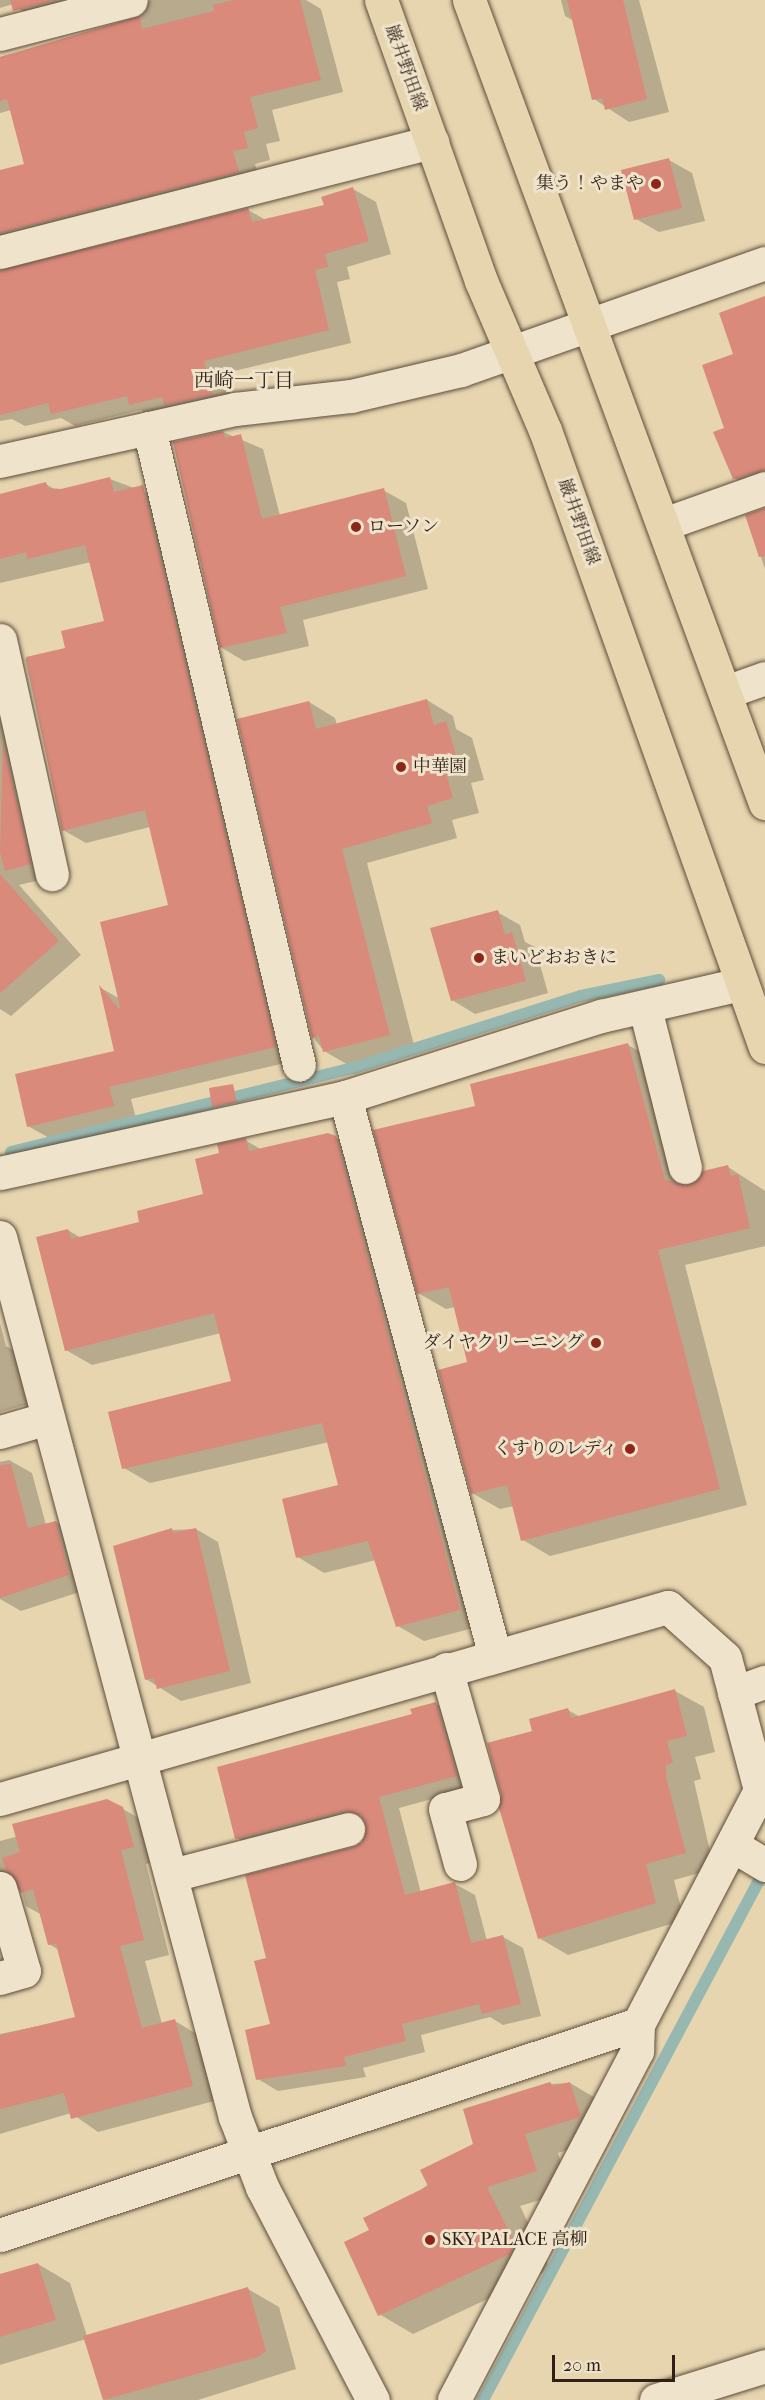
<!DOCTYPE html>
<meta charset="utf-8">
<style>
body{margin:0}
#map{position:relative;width:765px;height:2400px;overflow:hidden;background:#e6d5af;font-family:"IM FELL French Canon","Noto Serif JP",serif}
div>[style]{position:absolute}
.shadow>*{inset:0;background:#0003}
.stream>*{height:12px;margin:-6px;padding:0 6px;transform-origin:6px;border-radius:6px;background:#97b8b1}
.building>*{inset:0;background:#d98a7b}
.roads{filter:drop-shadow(0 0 2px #5e4c3c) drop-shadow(0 0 2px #5e4c3c)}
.minor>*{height:33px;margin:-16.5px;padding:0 16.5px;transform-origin:16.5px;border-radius:16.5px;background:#efe4cb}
.major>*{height:33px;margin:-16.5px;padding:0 16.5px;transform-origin:16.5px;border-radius:16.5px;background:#e6d5af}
.dots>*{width:16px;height:16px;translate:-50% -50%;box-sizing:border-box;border:3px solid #efe4cb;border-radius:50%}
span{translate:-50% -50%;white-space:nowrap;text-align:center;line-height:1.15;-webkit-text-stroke:6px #efe4cb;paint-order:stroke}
.street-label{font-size:18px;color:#301f16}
.poi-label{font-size:18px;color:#301f16}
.right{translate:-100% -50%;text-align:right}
.left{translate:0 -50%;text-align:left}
.neighbourhood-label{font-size:20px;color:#301f16}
.scale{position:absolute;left:552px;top:2355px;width:123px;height:27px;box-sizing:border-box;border:3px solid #301f16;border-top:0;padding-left:8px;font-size:18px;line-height:21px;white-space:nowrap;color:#301f16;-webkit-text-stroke:4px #efe4cb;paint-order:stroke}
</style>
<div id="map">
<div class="shadow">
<div style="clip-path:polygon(0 0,127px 0,37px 23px,13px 4px,0 8px)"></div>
<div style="clip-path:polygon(150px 0,306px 0,321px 9px,343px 92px,272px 110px,280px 141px,266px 144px,270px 160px,255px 164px,261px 185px,9px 252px,4px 270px,248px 210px,266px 220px,326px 206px,353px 189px,376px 202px,391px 254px,347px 267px,350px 279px,337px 282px,351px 343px,226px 373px,235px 407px,153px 417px,141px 410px,75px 426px,61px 418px,25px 426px,12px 419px,0 421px,0 172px,25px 165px,11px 110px,0 113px,0 57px,136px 20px)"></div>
<div style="clip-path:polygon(561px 0,639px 0,669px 112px,629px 122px,594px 99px,574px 21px,565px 16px)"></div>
<div style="clip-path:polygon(669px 160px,692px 173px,705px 221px,659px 232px,636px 219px)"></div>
<div style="clip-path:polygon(765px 298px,765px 496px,734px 478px,726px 428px,735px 355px)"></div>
<div style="clip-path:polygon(223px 432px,263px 449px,280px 516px,383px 490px,406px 503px,428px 589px,303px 620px,309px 646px,244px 661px,222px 648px)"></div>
<div style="clip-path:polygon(110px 479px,166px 500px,298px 1060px,131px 1099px,136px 1119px,51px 1139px,28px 1126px,115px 1052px,101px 988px,120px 999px,170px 906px,150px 827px,86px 843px,63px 830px,25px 659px,67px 649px,106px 622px,91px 562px,0 583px,0 496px,46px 484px,57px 491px)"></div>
<div style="clip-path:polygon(765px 508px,765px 569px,747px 516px)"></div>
<div style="clip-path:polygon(0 638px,53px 877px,19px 885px,81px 955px,11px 1016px,0 1009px)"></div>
<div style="clip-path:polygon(427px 700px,453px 716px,456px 729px,472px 738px,484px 780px,471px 783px,479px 813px,452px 820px,457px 838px,367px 863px,415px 1049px,350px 1066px,324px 1051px,313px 1037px,309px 702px,335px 718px,337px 725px)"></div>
<div style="clip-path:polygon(497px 912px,520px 925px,525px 942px,535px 947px,548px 993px,475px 1014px,452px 1000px)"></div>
<div style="clip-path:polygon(628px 1045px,656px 1061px,690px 1187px,728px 1167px,765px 1191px,765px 1246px,685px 1265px,747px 1505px,550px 1556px,523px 1540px,514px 1506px,500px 1509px,472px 1493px,469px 1363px,455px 1307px,446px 1309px,418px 1293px,477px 1107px)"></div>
<div style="clip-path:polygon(335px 1137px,362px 1153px,485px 1625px,424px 1641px,398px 1626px,376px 1560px,324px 1573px,298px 1557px,340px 1486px,329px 1442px,150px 1483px,124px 1468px,233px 1382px,221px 1333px,92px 1365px,66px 1350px,68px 1230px,81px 1238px,141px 1223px,205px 1195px,220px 1154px,245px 1140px,262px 1150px)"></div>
<div style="clip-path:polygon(0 1323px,6px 1346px,24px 1356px,36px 1402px,0 1412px)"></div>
<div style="clip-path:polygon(9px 1460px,32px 1473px,46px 1525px,56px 1522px,79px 1535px,92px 1588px,21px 1611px,0 1599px,0 1462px)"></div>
<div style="clip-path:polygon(196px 1529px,218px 1542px,251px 1683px,181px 1701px,146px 1679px,172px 1530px)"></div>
<div style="clip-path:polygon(675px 1691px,704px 1707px,715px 1752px,695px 1757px,701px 1779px,694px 1781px,714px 1869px,674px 1880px,684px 1920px,568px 1955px,539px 1938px,534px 1732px,568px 1710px,580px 1717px)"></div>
<div style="clip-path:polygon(436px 1704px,456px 1715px,476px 1787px,399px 1808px,421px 1893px,455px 1884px,475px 1895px,487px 1941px,503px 1937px,523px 1948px,541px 2016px,503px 2025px,490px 2017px,421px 2035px,425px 2052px,363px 2068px,366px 2077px,278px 2091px,258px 2079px,272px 2025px,268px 1959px,363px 1843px,368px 1825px,257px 1850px,237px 1838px)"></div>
<div style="clip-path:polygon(123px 1809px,149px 1824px,159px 1861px,146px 1864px,169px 1955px,145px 1961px,162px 2024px,175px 2021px,200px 2036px,218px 2100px,98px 2132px,71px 2113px,0 2134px,0 2034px,77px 2018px,59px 1950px,49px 1944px,42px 1915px,26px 1906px,20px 1884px,7px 1898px,0 1936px,0 1841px)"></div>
<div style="clip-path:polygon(570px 2083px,604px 2103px,614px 2136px,558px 2153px,570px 2191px,520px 2206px,548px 2264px,543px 2273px,413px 2334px,379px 2314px,371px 2231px,550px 2084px)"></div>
<div style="clip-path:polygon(38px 2264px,70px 2283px,87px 2336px,248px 2289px,279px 2307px,296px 2369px,198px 2400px,104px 2400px,86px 2339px,0 2365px,0 2276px)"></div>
</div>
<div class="stream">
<div style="left:11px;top:1152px;width:353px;rotate:-13.8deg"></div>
<div style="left:354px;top:1068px;width:238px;rotate:-17.6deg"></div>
<div style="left:581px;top:996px;width:80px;rotate:-11.6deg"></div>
<div style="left:483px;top:2400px;width:601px;rotate:-62.03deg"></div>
</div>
<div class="building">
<div style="clip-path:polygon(10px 0,56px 0,13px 11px)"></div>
<div style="clip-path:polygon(234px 0,300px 0,321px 80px,250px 97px,258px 128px,244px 132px,248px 148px,233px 151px,239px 172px,0 233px,0 170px,24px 164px,7px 99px,0 101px,0 57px,140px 16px,142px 29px,214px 11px,213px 5px)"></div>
<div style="clip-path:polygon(567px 0,623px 0,647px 99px,605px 110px,602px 98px,592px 100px)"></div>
<div style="clip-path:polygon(669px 158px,682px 208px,634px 220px,621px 170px)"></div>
<div style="clip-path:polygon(353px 187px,369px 241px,325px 254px,328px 267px,315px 270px,329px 330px,204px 361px,213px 395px,164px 405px,162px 397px,129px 405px,127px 396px,51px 414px,48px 403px,0 415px,0 270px,248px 208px,252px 222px,324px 205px,321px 197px)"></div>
<div style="clip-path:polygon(765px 296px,765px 470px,733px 479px,713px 432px,724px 428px,702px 365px,733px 354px,719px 313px)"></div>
<div style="clip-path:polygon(223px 431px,225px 438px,241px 434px,262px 519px,384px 488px,406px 576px,280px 607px,287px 633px,220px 648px,173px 442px)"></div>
<div style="clip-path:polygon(110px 477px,114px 492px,143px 485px,276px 1047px,109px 1087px,114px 1106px,27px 1127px,15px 1074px,114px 1051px,99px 985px,121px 1011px,100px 922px,168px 905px,145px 810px,62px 831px,26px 657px,65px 648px,61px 631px,104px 621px,85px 545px,27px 559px,26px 552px,0 559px,0 494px,46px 482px,48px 488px,61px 489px)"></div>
<div style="clip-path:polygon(765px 508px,765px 556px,759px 557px,745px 515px)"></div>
<div style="clip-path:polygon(427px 699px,434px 725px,446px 721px,459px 765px,445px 769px,453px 798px,427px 806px,432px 823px,342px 849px,390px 1035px,323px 1052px,319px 1036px,312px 1038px,237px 719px,309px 701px,316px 729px)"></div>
<div style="clip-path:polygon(3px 742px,31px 864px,5px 871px,0 852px)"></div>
<div style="clip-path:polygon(0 874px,59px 941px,0 993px)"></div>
<div style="clip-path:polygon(498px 910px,505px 935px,512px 932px,526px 981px,451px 1001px,430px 928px)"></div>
<div style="clip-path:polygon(628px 1043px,665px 1180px,689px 1185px,703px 1171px,728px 1165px,731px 1176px,738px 1174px,750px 1228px,658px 1250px,720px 1489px,521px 1541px,507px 1485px,471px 1494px,438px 1370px,467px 1362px,449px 1287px,417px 1294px,373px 1130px,475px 1106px,470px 1084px)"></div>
<div style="clip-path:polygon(233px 1084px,237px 1102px,212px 1107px,209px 1088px)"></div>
<div style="clip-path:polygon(328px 1133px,336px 1136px,460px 1610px,396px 1627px,368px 1541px,296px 1558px,282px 1499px,338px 1485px,322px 1423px,122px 1469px,108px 1412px,231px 1381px,214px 1313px,65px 1351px,36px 1237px,68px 1229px,71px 1239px,139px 1222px,137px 1211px,203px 1194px,195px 1159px,219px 1153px,217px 1144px,246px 1138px,249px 1151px)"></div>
<div style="clip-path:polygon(11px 1464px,28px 1528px,56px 1521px,69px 1575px,0 1598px,0 1465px)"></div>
<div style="clip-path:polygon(172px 1528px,173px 1533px,196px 1528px,230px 1671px,157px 1689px,154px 1678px,145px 1680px,113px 1546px)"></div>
<div style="clip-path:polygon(675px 1689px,687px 1736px,667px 1741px,673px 1763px,666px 1765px,666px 1777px,686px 1853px,646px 1864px,656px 1903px,538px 1939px,499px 1808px,501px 1794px,487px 1743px,532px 1731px,529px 1719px,568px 1708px,571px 1718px)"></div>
<div style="clip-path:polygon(436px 1702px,457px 1776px,379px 1797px,405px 1895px,455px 1882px,471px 1943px,503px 1935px,521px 2004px,482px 2014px,479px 2004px,402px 2024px,406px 2041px,344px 2057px,346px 2066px,256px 2080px,245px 2030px,270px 2024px,254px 1961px,266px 1958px,245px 1875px,353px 1847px,362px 1842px,366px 1825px,361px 1815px,344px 1811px,235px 1839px,217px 1767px,412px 1714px,410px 1709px)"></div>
<div style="clip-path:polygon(107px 1799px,123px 1807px,134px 1847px,121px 1850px,144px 1940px,120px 1946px,142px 2028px,175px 2019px,193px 2086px,71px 2119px,64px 2093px,0 2109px,0 2035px,75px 2017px,56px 1944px,48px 1945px,33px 1889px,21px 1893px,6px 1870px,2px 1858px,20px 1852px,12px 1824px)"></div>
<div style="clip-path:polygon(550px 2082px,553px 2086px,570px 2082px,581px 2117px,525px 2134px,537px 2171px,487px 2187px,515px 2244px,510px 2254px,378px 2316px,344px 2242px,369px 2230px,363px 2218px,428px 2186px,420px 2170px,473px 2144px,463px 2109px)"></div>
<div style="clip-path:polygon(38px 2263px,56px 2320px,0 2337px,0 2274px)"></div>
<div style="clip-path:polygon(248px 2287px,266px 2351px,258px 2357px,103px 2400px,83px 2336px)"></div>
</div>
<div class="roads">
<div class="minor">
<div style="left:0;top:34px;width:135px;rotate:-14.5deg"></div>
<div style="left:0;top:252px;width:446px;rotate:-14.3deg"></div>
<div style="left:149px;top:428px;width:654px;rotate:76.75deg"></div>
<div style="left:0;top:461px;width:241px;rotate:-12.5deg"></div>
<div style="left:235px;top:409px;width:117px;rotate:-6.4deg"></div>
<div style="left:351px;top:396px;width:113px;rotate:-13.3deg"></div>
<div style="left:461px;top:370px;width:322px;rotate:-19.4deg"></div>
<div style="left:664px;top:524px;width:107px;rotate:-19.6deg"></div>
<div style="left:0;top:640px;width:240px;rotate:77.5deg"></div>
<div style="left:726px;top:692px;width:41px;rotate:-19.7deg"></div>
<div style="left:645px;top:1008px;width:164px;rotate:75.9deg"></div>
<div style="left:345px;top:1097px;width:579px;rotate:74.98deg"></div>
<div style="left:0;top:1173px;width:353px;rotate:-12.4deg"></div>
<div style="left:345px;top:1097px;width:269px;rotate:-17.6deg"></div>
<div style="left:601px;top:1016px;width:144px;rotate:-12.9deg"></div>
<div style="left:0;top:1237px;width:911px;rotate:75.05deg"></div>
<div style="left:235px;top:2117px;width:75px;rotate:68.9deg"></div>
<div style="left:262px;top:2187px;width:240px;rotate:62.5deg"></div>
<div style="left:0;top:1432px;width:50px;rotate:-16.3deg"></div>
<div style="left:446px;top:1669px;width:135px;rotate:74.1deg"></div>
<div style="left:483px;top:1799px;width:39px;rotate:165deg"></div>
<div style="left:445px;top:1809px;width:57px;rotate:74.7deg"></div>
<div style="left:734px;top:1693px;width:33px;rotate:-20deg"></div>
<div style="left:0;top:1799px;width:695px;rotate:-16.04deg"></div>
<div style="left:668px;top:1607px;width:76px;rotate:41.8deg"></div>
<div style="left:725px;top:1658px;width:137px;rotate:75.1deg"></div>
<div style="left:760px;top:1790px;width:264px;rotate:117.5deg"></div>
<div style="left:638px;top:2024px;width:27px;rotate:92deg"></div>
<div style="left:637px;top:2051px;width:394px;rotate:117.7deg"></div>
<div style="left:732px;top:1845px;width:39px;rotate:31deg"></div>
<div style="left:172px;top:1875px;width:182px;rotate:-14.6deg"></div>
<div style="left:0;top:1888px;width:86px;rotate:73.9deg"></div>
<div style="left:24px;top:1971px;width:25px;rotate:164deg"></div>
<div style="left:0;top:2235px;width:672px;rotate:-18.3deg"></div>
<div style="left:656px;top:2400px;width:114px;rotate:-17.3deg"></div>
</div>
<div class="major">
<div style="left:381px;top:0;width:298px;rotate:70.4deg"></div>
<div style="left:481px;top:281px;width:162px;rotate:66.8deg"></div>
<div style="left:545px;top:430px;width:655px;rotate:70.38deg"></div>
<div style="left:469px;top:0;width:856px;rotate:69.77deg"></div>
</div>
</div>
<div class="dots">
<div style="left:656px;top:184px;background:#8f2418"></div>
<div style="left:356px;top:527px;background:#8f2418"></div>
<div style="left:401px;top:767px;background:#8f2418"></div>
<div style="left:479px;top:958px;background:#8f2418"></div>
<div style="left:596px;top:1343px;background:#8f2418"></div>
<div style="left:630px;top:1449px;background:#8f2418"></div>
<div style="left:430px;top:2240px;background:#8f2418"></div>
</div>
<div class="street-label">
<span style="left:405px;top:68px;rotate:70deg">巌井野田線</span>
<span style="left:578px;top:522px;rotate:70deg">巌井野田線</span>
</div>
<div class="poi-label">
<span class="right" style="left:644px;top:184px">集う！やまや</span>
<span class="left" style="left:368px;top:527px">ローソン</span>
<span class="left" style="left:413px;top:767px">中華園</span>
<span class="left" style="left:491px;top:958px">まいどおおきに</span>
<span class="right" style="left:584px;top:1343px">ダイヤクリーニング</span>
<span class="right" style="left:618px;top:1449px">くすりのレディ</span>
<span class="left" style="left:442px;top:2240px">SKY PALACE 高柳</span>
</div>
<div class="neighbourhood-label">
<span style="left:244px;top:380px">西崎一丁目</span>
</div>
<div class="scale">20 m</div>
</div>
